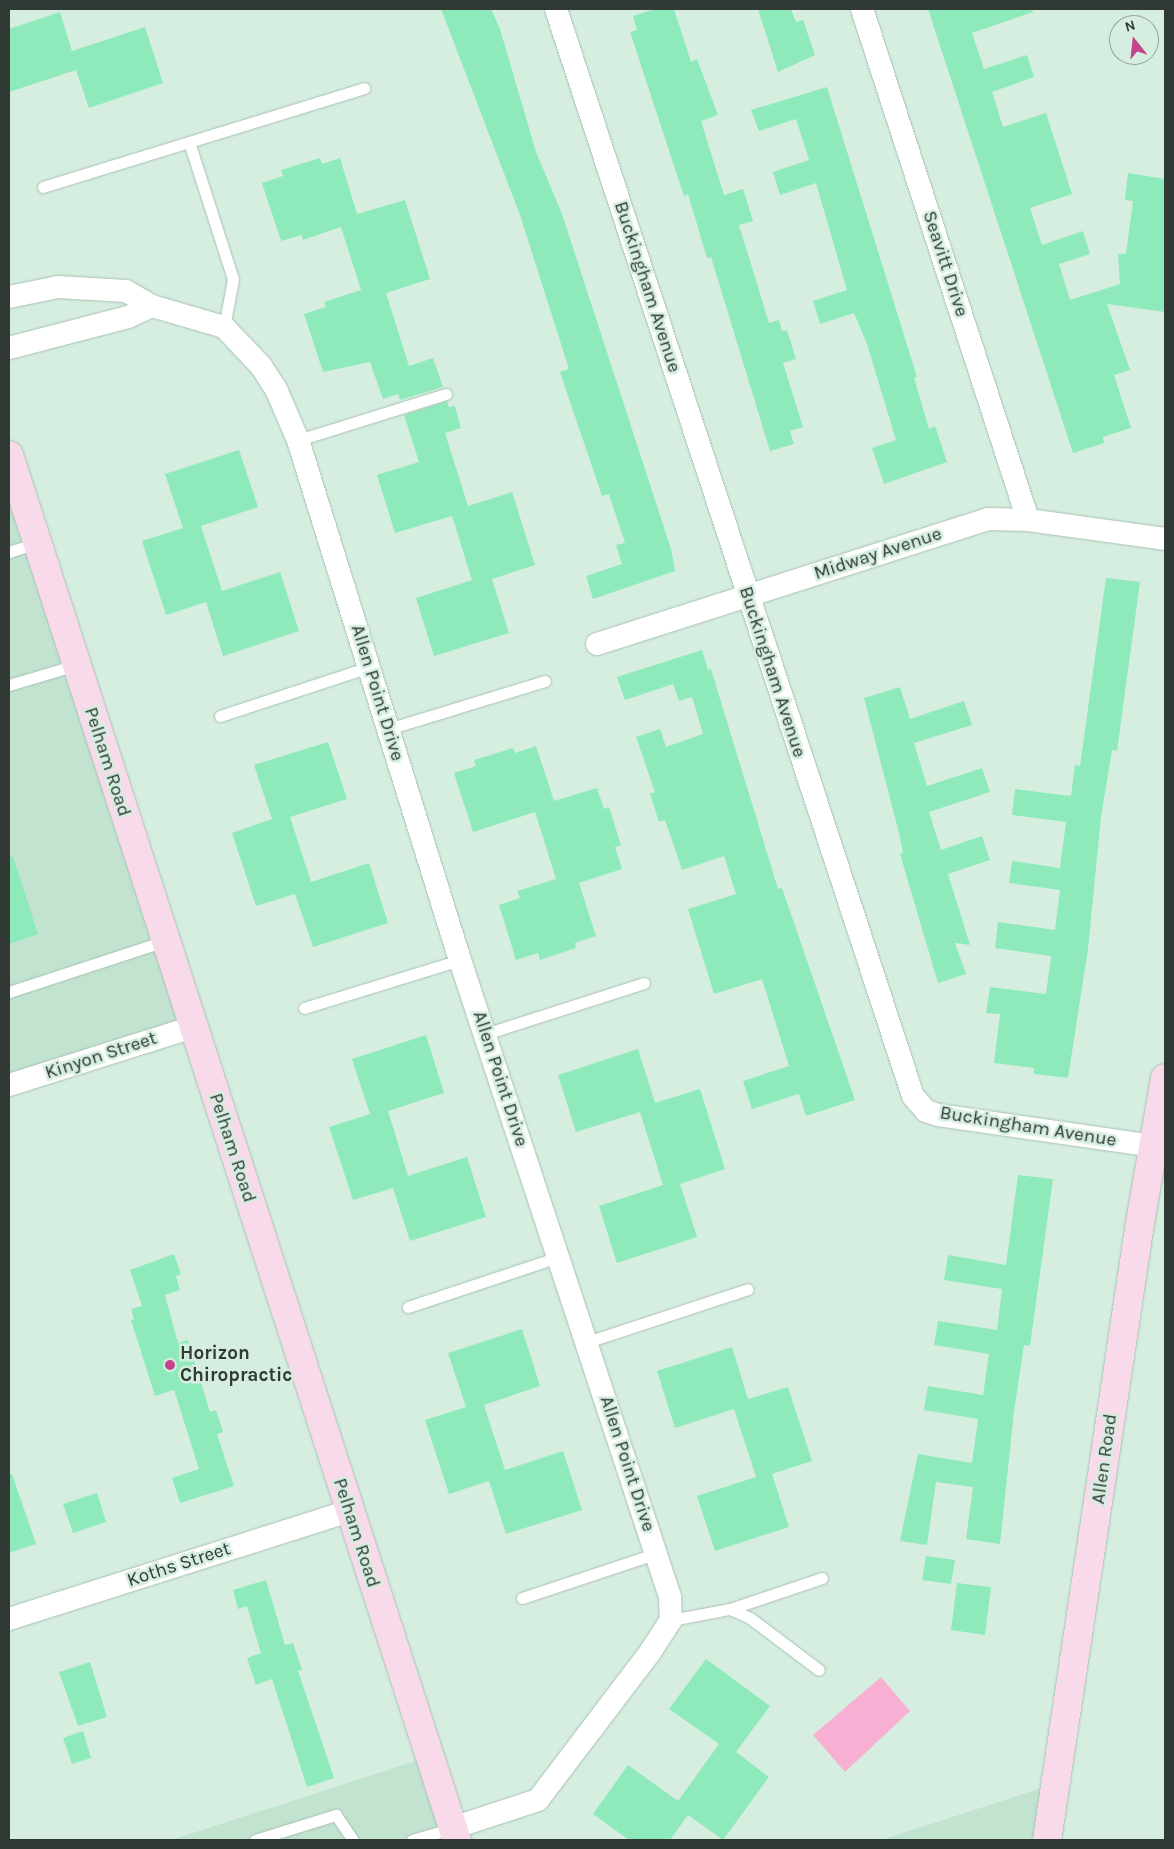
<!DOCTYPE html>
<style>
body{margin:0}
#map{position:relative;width:1174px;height:1849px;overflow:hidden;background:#d6eee0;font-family:Karla,sans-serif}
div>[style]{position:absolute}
.built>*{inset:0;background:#c3e3d1}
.green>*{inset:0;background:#f7b0d3}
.building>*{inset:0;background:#8feabb}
.roads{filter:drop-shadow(0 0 1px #a9c1b3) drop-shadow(0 0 1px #a9c1b3)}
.lane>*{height:11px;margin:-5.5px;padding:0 5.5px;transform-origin:5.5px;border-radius:5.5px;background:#fff}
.street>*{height:22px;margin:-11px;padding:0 11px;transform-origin:11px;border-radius:11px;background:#fff}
.secondary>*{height:28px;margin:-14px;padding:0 14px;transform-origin:14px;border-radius:14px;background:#f8daea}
.dots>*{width:14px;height:14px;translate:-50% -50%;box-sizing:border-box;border:2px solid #d6eee0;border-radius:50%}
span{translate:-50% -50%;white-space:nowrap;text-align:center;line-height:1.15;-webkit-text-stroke:5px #d6eee0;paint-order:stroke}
.street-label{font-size:19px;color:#303934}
.poi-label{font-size:19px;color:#303934;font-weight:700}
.left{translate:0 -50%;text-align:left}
.frame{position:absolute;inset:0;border:10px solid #303934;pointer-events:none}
.north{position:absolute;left:1109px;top:15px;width:50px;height:50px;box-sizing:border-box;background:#d6eee0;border:1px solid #94a69b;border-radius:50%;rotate:344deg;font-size:14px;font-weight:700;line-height:20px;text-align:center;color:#303934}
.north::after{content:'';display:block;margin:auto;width:18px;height:22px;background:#c3438d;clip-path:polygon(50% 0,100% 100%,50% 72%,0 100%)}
</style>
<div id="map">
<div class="built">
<div style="clip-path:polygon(9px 455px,193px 1027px,9px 1085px)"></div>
<div style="clip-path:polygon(428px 1757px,457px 1840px,171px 1840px)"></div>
<div style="clip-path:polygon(1057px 1783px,1047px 1840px,881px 1840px)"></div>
</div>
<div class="green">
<div style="clip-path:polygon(881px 1677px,910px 1711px,845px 1772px,813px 1735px)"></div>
</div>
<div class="building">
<div style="clip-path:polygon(441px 9px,491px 9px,500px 29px,536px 152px,562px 214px,671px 549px,675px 571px,593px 599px,586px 576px,622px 564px,616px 545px,625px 543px,609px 494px,602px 496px,560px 372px,569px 369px,520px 215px)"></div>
<div style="clip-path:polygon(655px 9px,674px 9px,691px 62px,697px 59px,718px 115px,701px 121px,724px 195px,743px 189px,753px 221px,739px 225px,769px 323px,779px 320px,782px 331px,787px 330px,796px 359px,783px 363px,803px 427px,790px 431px,794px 444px,770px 451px,711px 257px,707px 258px,688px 194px,684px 196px,630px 32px,637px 30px,633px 16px)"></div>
<div style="clip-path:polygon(758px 9px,791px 9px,796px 22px,803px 20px,815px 55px,778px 72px)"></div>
<div style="clip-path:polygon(928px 9px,1032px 9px,1033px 12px,972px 33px,984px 69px,1027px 55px,1034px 77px,992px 92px,1003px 127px,1046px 113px,1072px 194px,1030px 208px,1042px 245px,1083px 231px,1090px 254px,1059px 264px,1070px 300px,1120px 284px,1118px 254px,1126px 254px,1133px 201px,1125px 200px,1128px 173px,1165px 179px,1165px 312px,1107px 304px,1130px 370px,1114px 375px,1131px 428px,1103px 437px,1104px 443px,1073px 453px)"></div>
<div style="clip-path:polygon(60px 12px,72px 51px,145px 27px,163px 83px,89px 108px,76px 70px,9px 92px,9px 29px)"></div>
<div style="clip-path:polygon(827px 87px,917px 377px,914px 378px,929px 429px,935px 426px,947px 462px,884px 484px,872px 448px,896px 440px,867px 344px,854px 313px,820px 324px,813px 301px,847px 290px,816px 183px,780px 195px,773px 172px,809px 160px,796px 119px,759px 131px,751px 110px)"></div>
<div style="clip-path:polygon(320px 158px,322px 164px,340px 158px,357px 214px,405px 200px,430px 279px,386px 293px,409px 366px,433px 358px,443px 387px,400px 400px,398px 394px,383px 399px,370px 362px,323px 372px,304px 314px,326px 307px,324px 302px,361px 290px,341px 227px,303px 240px,302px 235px,281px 241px,262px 183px,283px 176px,281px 170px)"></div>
<div style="clip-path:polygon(447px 401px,449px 407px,455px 406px,461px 428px,445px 433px,468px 506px,512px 492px,535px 565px,492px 579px,509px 633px,434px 656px,416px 598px,472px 580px,452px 516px,395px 533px,377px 475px,419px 462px,404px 415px)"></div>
<div style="clip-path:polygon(239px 450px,258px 507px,201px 526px,222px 591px,280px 572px,299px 631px,223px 656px,206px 602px,166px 615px,142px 541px,183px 528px,165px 474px)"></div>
<div style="clip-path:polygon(1106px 578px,1140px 582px,1117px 751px,1112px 750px,1101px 817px,1088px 949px,1068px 1078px,1034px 1074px,1034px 1068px,994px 1063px,1000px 1014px,986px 1013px,990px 987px,1046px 994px,1051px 956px,995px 948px,998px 922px,1055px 930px,1060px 890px,1009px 883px,1012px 861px,1060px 868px,1066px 822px,1012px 815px,1015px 789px,1071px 796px,1075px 765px,1080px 766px)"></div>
<div style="clip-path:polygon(702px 650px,708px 670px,711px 669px,778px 889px,782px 888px,855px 1100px,806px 1116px,799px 1094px,752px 1109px,743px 1081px,789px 1066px,762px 979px,714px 994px,688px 909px,736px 894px,724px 856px,682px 870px,665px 820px,659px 822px,650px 794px,655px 792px,636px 737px,660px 729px,666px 747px,703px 734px,692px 697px,679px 701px,673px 684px,625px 700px,617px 677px)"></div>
<div style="clip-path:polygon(900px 687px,910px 719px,964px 701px,972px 725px,914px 743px,927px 786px,982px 768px,990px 792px,929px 812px,941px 850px,982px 836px,990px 860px,948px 874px,970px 945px,955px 943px,966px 974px,938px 983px,900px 854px,903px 853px,899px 833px,864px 698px)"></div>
<div style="clip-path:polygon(328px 742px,347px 799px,290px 817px,311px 882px,369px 863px,388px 923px,313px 947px,295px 894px,256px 906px,232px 833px,272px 819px,254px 765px)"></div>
<div style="clip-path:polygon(536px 746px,554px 801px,597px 788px,604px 809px,609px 807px,621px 845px,615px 847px,622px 869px,579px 883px,596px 936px,575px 943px,576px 948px,540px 960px,538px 953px,516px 960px,499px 905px,520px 898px,517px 891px,556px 879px,535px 812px,473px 832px,454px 773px,476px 766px,474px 760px,513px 748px,515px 753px)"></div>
<div style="clip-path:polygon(9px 857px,13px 857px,38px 934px,9px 944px)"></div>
<div style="clip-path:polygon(426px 1035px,444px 1093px,388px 1111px,408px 1176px,467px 1157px,486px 1217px,410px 1241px,393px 1188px,353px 1200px,329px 1127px,370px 1114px,352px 1059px)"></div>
<div style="clip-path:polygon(638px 1049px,655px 1103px,700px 1089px,725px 1169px,680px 1184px,697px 1237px,617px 1263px,599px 1206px,663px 1185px,640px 1112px,576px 1132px,558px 1075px)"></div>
<div style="clip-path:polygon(1018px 1175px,1053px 1179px,1030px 1346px,1024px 1345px,1014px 1412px,1000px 1544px,966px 1539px,973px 1487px,936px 1482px,927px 1545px,900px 1541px,918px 1454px,972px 1463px,978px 1419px,924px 1410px,928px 1386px,983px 1395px,989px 1354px,934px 1345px,938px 1321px,997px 1330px,1002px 1289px,944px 1280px,948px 1255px,1006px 1265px)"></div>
<div style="clip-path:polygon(174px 1254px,181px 1274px,176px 1276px,180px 1290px,165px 1295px,178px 1343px,188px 1340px,210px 1412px,216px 1410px,223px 1432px,217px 1434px,234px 1486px,180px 1503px,172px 1478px,199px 1469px,174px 1390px,155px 1396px,131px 1320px,134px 1319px,131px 1309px,142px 1306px,130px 1270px)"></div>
<div style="clip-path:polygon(522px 1329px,540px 1386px,484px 1405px,505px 1470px,563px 1451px,582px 1510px,506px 1534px,489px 1481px,449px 1494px,425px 1420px,466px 1407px,448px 1353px)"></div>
<div style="clip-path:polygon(732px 1347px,748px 1399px,788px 1387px,812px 1461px,772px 1474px,789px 1527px,715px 1551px,697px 1496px,756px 1477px,734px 1409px,675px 1428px,657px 1371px)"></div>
<div style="clip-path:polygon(9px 1474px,12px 1474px,36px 1544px,9px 1553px)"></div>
<div style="clip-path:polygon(97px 1493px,106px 1522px,73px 1533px,63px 1504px)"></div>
<div style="clip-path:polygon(926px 1556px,955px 1560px,951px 1584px,922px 1580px)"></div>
<div style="clip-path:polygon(266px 1580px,285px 1645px,293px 1643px,302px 1670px,298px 1671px,334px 1778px,307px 1787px,272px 1679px,256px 1685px,247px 1658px,261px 1653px,247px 1606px,238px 1609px,233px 1590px)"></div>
<div style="clip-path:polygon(957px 1583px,991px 1587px,985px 1635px,951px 1630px)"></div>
<div style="clip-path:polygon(706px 1659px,770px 1706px,736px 1752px,769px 1777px,723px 1840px,688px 1815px,670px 1840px,629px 1840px,593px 1814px,628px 1765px,678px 1801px,719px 1744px,669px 1709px)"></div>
<div style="clip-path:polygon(90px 1662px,107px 1717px,78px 1726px,59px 1672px)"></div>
<div style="clip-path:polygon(83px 1731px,91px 1758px,72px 1764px,63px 1738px)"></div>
</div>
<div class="roads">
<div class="lane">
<div style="left:189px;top:142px;width:144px;rotate:72.2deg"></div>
<div style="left:233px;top:279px;width:49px;rotate:100.6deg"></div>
<div style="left:43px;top:187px;width:336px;rotate:-17.1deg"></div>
<div style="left:298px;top:440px;width:155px;rotate:-17.3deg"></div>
<div style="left:9px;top:552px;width:29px;rotate:-18deg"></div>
<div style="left:9px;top:685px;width:70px;rotate:-16.6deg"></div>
<div style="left:220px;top:716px;width:157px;rotate:-18.2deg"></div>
<div style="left:388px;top:729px;width:164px;rotate:-17deg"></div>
<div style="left:9px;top:992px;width:164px;rotate:-18.1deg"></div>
<div style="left:304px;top:1008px;width:163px;rotate:-17.1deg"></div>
<div style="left:485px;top:1034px;width:167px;rotate:-17.8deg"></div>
<div style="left:408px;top:1307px;width:158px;rotate:-18.4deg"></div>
<div style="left:587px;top:1342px;width:169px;rotate:-18.2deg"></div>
<div style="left:522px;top:1598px;width:142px;rotate:-18.4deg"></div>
<div style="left:730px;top:1609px;width:22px;rotate:24deg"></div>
<div style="left:750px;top:1618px;width:86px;rotate:37deg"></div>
<div style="left:671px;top:1620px;width:60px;rotate:-10.6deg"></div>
<div style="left:730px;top:1609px;width:97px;rotate:-18.6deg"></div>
<div style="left:255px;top:1840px;width:85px;rotate:-17.2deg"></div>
<div style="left:336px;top:1815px;width:30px;rotate:56deg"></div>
<div style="left:412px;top:1840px;width:43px;rotate:-16.3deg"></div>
</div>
<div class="street">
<div style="left:556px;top:9px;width:1144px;rotate:71.82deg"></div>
<div style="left:913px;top:1096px;width:20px;rotate:49deg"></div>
<div style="left:926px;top:1111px;width:13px;rotate:18deg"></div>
<div style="left:938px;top:1115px;width:217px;rotate:8.2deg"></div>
<div style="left:862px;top:9px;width:537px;rotate:72deg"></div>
<div style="left:9px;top:297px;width:50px;rotate:-11.5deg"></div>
<div style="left:58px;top:287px;width:68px;rotate:3.4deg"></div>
<div style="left:126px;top:291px;width:30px;rotate:30deg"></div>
<div style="left:152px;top:306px;width:75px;rotate:16.3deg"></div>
<div style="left:224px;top:327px;width:54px;rotate:46.5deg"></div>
<div style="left:261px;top:366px;width:27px;rotate:57deg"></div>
<div style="left:276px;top:389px;width:56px;rotate:66.7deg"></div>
<div style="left:298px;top:440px;width:545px;rotate:72.7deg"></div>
<div style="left:460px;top:960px;width:671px;rotate:71.75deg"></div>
<div style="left:670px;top:1597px;width:23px;rotate:88deg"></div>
<div style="left:671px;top:1620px;width:37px;rotate:123deg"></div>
<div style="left:651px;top:1651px;width:187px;rotate:127.2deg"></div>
<div style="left:538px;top:1800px;width:89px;rotate:161.8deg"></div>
<div style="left:9px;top:348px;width:123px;rotate:-14.6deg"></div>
<div style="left:128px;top:317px;width:26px;rotate:-25deg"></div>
<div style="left:597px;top:644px;width:410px;rotate:-17.7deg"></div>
<div style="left:988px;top:519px;width:40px;rotate:1.4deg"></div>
<div style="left:1028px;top:520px;width:138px;rotate:7.9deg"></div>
<div style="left:9px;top:1085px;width:193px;rotate:-17.5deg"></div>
<div style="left:9px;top:1619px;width:357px;rotate:-17.6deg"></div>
</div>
<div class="secondary">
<div style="left:9px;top:455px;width:1456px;rotate:72.08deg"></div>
<div style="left:1047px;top:1840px;width:624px;rotate:-81.43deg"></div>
<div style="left:1140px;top:1223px;width:147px;rotate:-80.2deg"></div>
</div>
</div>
<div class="dots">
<div style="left:170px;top:1365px;background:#c3438d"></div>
</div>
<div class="street-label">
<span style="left:945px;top:264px;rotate:72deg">Seavitt Drive</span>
<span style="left:647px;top:287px;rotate:72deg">Buckingham Avenue</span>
<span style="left:878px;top:554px;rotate:-18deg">Midway Avenue</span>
<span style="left:772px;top:672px;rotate:72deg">Buckingham Avenue</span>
<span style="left:377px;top:693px;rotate:73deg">Allen Point Drive</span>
<span style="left:107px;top:762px;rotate:72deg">Pelham Road</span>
<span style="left:101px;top:1056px;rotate:-18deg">Kinyon Street</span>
<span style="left:500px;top:1079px;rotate:72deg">Allen Point Drive</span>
<span style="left:1028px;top:1127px;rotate:9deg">Buckingham Avenue</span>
<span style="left:232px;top:1148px;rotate:72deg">Pelham Road</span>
<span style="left:1105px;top:1459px;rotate:-82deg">Allen Road</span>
<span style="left:627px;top:1464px;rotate:72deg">Allen Point Drive</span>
<span style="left:356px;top:1533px;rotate:72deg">Pelham Road</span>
<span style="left:179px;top:1565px;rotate:-18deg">Koths Street</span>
</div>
<div class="poi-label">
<span class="left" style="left:180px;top:1365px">Horizon<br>Chiropractic</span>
</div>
<div class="frame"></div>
<div class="north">N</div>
</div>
